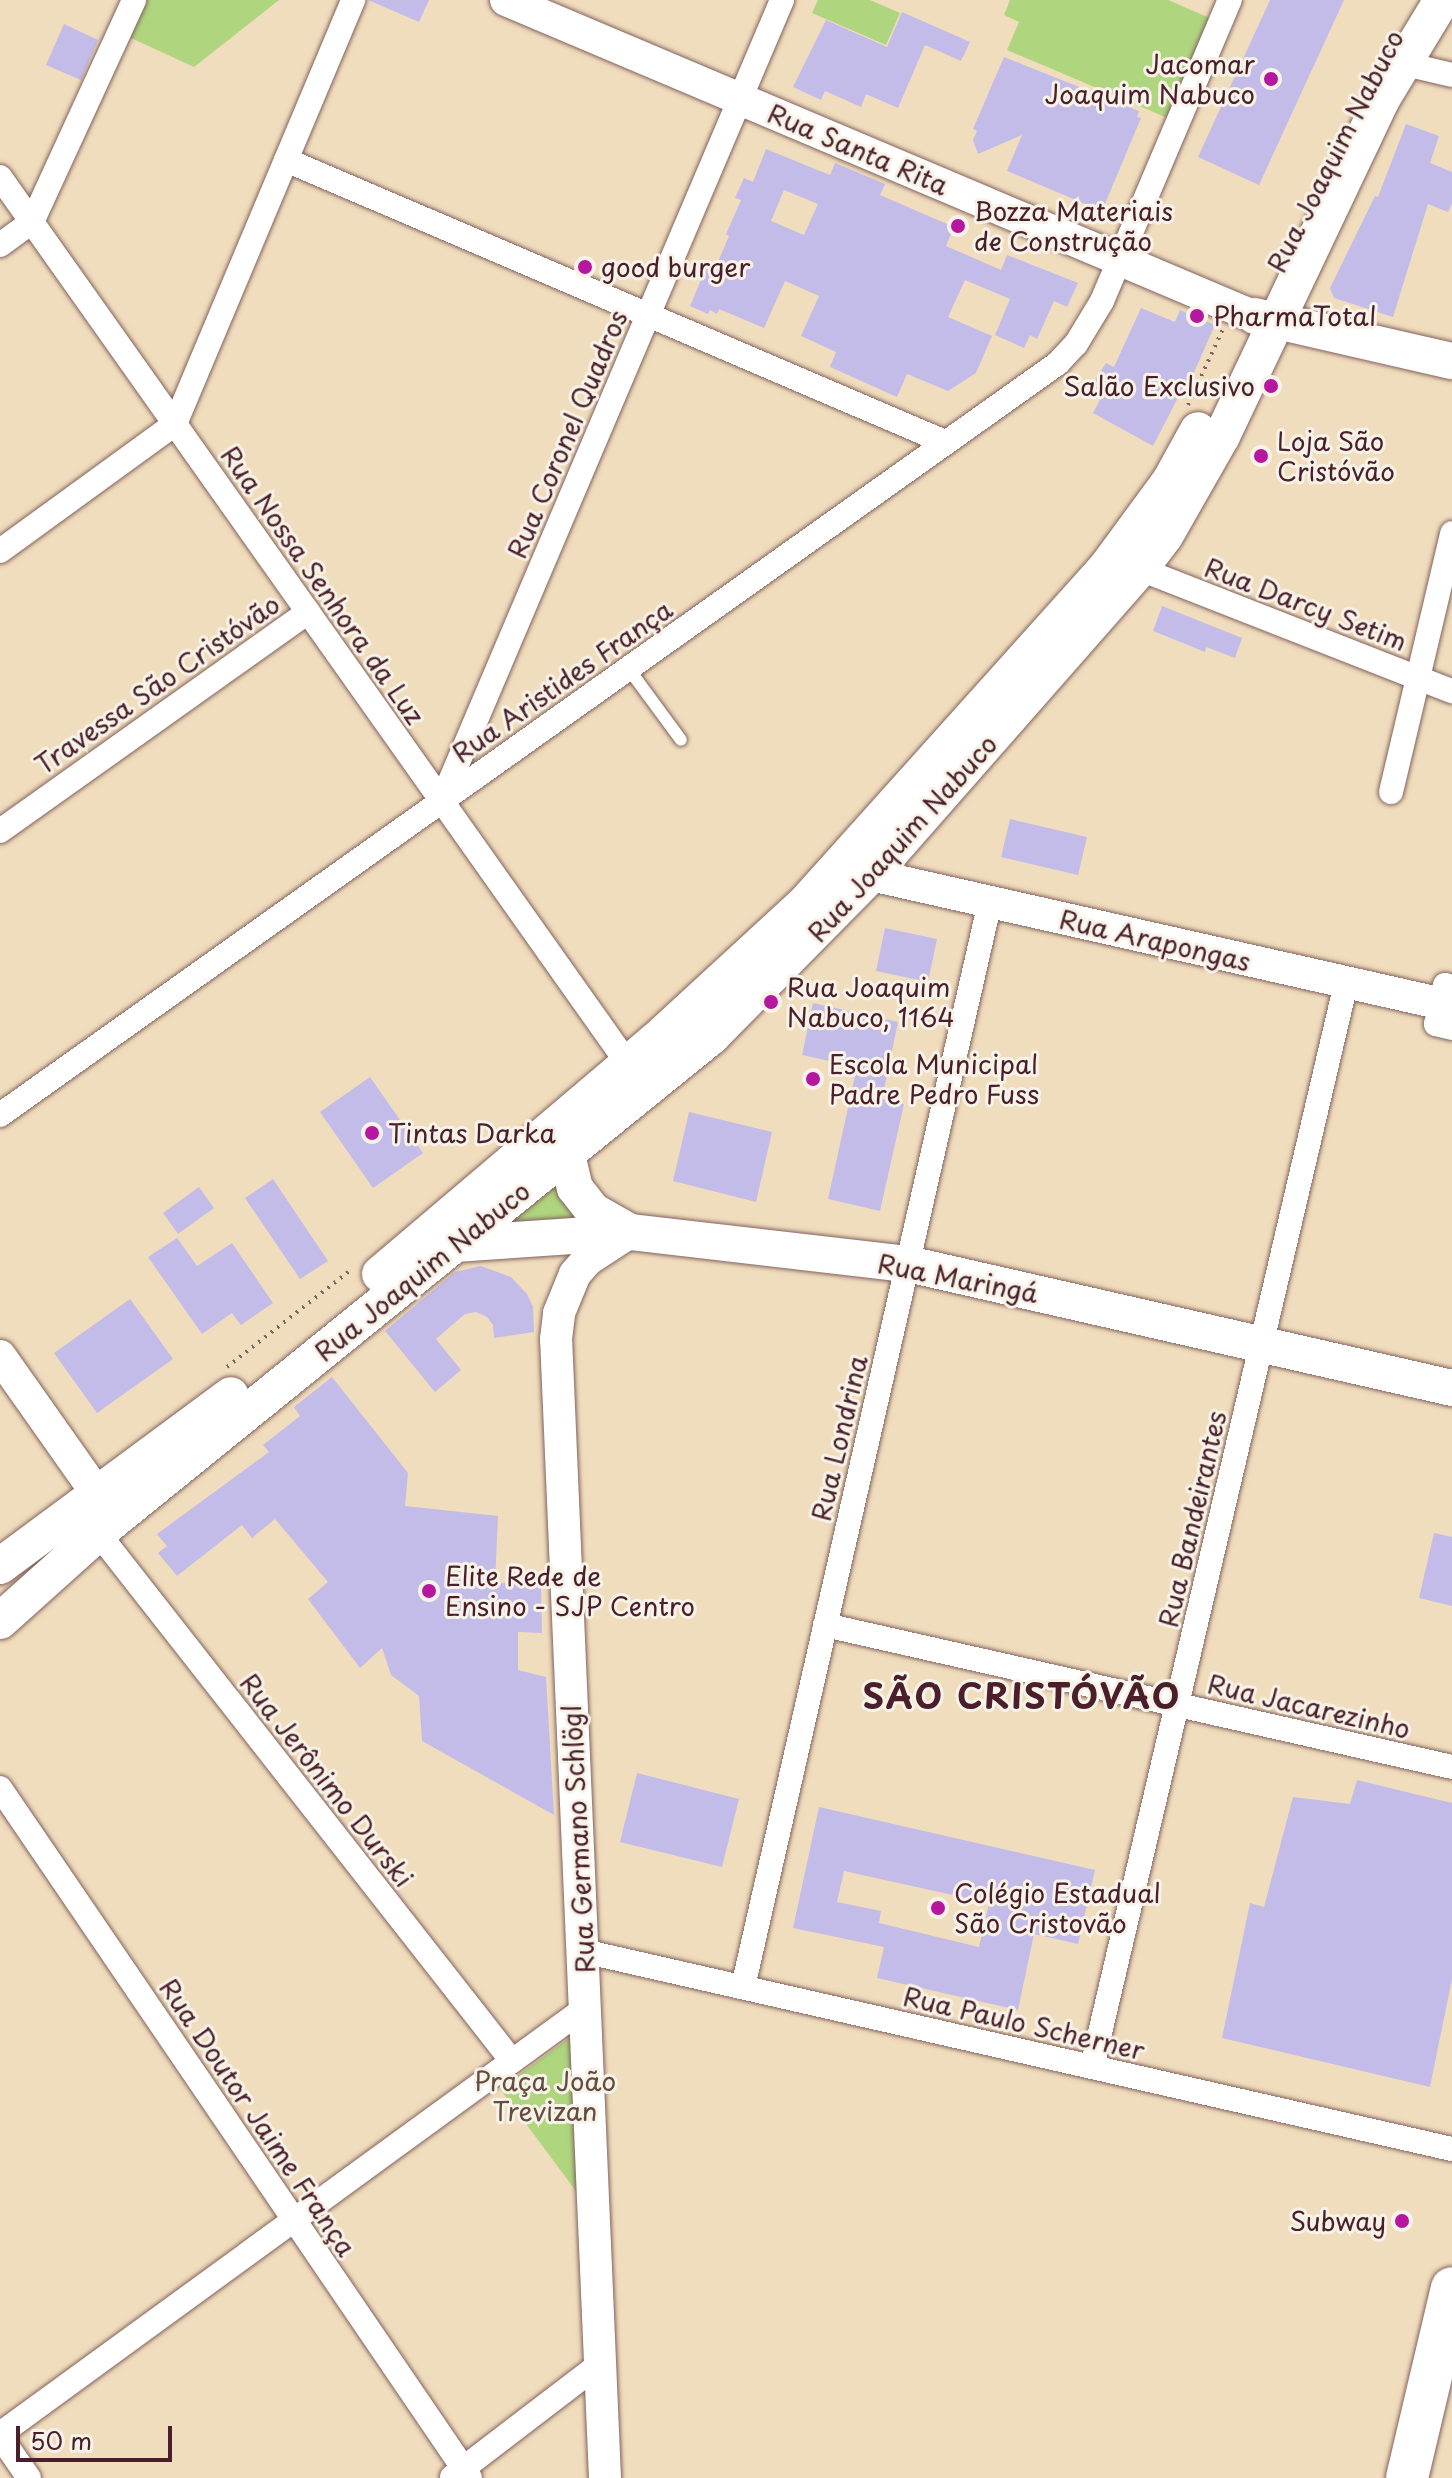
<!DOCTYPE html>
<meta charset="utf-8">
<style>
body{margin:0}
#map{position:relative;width:1452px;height:2478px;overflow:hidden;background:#f0ddbd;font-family:"Playpen Sans",sans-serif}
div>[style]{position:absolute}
.green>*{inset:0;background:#afd57f}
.building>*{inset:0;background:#c4bce8}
.path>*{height:4px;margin-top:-2px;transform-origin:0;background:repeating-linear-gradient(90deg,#84625e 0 2px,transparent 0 8px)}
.roads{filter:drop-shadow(0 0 2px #84625e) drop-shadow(0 0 2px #84625e)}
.service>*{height:12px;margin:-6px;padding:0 6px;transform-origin:6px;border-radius:6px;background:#fff}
.minor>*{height:24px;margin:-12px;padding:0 12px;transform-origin:12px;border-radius:12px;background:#fff}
.tertiary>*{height:32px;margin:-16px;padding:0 16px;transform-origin:16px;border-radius:16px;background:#fff}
.secondary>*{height:36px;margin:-18px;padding:0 18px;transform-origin:18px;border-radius:18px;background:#fff}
.trunk>*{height:42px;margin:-21px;padding:0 21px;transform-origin:21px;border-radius:21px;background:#fff}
.dots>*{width:22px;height:22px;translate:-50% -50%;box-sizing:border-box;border:4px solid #f7f3e8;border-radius:50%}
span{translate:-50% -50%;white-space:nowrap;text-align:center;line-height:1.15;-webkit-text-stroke:6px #f7f3e8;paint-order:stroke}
.poi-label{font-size:26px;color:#4a1f2b}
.right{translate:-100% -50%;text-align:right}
.left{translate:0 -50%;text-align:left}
.street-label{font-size:26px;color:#4a1f2b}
.park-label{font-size:26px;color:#634c40}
.district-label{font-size:34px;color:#4a1f2b;font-weight:700;letter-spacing:2px}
.scale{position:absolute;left:16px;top:2426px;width:156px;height:36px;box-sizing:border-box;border:4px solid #4a1f2b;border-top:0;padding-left:10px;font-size:24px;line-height:28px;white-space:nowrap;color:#4a1f2b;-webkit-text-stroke:6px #f7f3e8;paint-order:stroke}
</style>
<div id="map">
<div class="green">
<div style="clip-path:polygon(146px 0,279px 0,194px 67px,129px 37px)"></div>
<div style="clip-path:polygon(818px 0,870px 0,900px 13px,886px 45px,812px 13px)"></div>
<div style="clip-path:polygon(1010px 0,1168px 0,1212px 19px,1170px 119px,1007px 50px,1019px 22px,1004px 15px)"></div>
<div style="clip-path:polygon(563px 1180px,586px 1226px,502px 1230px)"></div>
<div style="clip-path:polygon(572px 2036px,582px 2199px,500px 2089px)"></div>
</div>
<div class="building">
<div style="clip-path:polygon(368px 0,429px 0,419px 22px)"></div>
<div style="clip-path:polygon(1270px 0,1344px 0,1259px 185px,1198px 157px)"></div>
<div style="clip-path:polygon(902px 12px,970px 42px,961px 61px,925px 45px,898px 108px,866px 94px,861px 107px,825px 91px,821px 100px,793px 87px,826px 20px,887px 47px)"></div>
<div style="clip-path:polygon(64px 24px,98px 40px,81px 80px,46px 65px)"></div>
<div style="clip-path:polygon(1004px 57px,1139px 111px,1137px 117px,1141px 118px,1102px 211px,1007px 171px,1022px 135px,978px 154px,973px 140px,977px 131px,973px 129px)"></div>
<div style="clip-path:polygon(1406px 124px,1439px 136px,1430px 163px,1452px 172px,1452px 203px,1448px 212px,1428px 204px,1393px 317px,1334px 298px,1330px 288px,1375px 196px,1378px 197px)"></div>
<div style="clip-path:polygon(evenodd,766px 149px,830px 175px,835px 163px,885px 184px,880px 195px,954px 227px,946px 246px,1001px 270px,1007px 255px,1078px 283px,1067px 307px,1054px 301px,1037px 339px,1030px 335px,1024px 348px,995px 335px,1010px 299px,965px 280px,948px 317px,992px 336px,976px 373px,948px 391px,907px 374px,897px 397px,830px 367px,836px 352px,801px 336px,819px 296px,785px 281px,764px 328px,719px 309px,717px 314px,710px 310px,708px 314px,690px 306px,706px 268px,714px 271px,729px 236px,726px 234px,741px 200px,735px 198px,744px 178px,753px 182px,766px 149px,784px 190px,818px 204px,804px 235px,771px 221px,784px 190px)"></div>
<div style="clip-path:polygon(1141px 308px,1175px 322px,1180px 310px,1215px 325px,1187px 388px,1184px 386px,1153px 446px,1093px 413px,1103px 394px,1091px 387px,1106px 363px,1114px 367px)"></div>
<div style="clip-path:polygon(1162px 606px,1242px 638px,1235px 658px,1206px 647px,1205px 652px,1153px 631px)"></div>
<div style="clip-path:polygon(1010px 819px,1087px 837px,1078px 875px,1001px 857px)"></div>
<div style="clip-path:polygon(885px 928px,937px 939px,928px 982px,876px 971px)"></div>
<div style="clip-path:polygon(813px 1003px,898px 1022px,882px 1099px,904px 1104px,880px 1211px,828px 1199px,857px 1067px,802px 1055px)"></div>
<div style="clip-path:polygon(370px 1077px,423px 1153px,373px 1188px,320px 1112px)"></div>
<div style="clip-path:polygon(689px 1112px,772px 1132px,756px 1202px,673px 1181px)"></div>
<div style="clip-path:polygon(273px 1179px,328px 1261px,300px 1279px,245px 1198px)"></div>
<div style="clip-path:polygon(199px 1187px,214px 1208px,178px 1234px,163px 1213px)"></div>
<div style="clip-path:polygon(177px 1238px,197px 1266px,232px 1243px,273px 1303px,241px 1325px,232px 1313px,202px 1334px,148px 1257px)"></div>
<div style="clip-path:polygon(481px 1266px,511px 1277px,527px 1294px,533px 1307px,534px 1332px,494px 1338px,493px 1325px,487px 1317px,476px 1312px,465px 1314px,436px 1339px,461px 1370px,435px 1392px,385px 1331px,455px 1272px)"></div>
<div style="clip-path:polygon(130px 1299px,173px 1359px,97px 1413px,54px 1353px)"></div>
<div style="clip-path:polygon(332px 1377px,408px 1473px,405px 1506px,498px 1516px,495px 1583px,541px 1583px,542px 1633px,518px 1632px,518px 1670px,546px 1677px,554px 1815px,422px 1741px,419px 1696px,391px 1675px,382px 1648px,360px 1668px,308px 1599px,328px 1582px,275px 1519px,252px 1538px,242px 1525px,177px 1576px,158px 1553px,167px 1546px,157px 1534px,269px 1452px,263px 1445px,300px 1416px,294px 1407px)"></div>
<div style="clip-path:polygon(1434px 1533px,1452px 1537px,1452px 1606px,1419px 1598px)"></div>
<div style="clip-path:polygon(637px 1773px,739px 1799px,722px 1867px,620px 1842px)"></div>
<div style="clip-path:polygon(1357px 1780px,1452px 1803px,1452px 1979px,1430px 2087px,1222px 2038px,1250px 1903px,1264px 1907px,1293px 1797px,1350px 1804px)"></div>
<div style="clip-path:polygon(evenodd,819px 1807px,1095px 1870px,1078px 1944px,1034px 1934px,1018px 2010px,877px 1978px,884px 1947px,793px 1928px,819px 1807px,844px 1871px,989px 1903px,979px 1947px,879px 1923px,881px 1911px,837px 1902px,844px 1871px)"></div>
</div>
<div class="path">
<div style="left:1188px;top:405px;width:84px;rotate:-65.3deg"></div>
<div style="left:227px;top:1367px;width:159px;rotate:-38.1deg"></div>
</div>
<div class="roads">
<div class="service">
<div style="left:628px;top:668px;width:89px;rotate:53.6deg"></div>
</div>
<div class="minor">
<div style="left:1401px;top:63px;width:52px;rotate:13.2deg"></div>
<div style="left:286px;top:160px;width:717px;rotate:23.17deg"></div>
<div style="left:0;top:177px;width:1087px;rotate:54.7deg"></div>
<div style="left:0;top:245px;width:39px;rotate:-36deg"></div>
<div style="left:32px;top:222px;width:244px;rotate:-65.3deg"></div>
<div style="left:0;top:551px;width:216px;rotate:-36deg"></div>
<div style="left:175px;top:424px;width:460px;rotate:-67.2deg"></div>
<div style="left:1140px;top:569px;width:335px;rotate:21.4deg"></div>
<div style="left:1391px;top:792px;width:266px;rotate:-76.7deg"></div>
<div style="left:442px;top:800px;width:869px;rotate:-66.97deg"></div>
<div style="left:0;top:831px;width:378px;rotate:-35.4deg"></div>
<div style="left:1452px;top:987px;width:7px;rotate:-164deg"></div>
<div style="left:1445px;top:985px;width:40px;rotate:103deg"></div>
<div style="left:1436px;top:1024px;width:16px;rotate:14deg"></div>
<div style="left:0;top:1115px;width:1298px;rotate:-35.4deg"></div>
<div style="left:1058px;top:363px;width:26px;rotate:-47deg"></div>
<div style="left:1076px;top:344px;width:50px;rotate:-58.8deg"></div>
<div style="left:1102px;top:301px;width:327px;rotate:-67deg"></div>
<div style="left:98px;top:1533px;width:671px;rotate:51.9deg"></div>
<div style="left:825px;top:1625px;width:643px;rotate:12.76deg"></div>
<div style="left:0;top:1788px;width:835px;rotate:55.74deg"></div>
<div style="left:583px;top:1951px;width:891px;rotate:12.84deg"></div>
<div style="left:743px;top:1987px;width:1113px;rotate:-77.18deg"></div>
<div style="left:1092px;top:2067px;width:1113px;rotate:-76.81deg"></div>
<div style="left:0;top:2434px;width:724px;rotate:-36.06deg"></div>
<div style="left:0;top:2436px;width:51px;rotate:55.4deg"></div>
<div style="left:452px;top:2477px;width:188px;rotate:-37.4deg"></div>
</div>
<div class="tertiary">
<div style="left:506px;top:0;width:811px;rotate:22.93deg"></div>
<div style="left:871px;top:875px;width:596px;rotate:12.71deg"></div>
<div style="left:0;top:1356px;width:170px;rotate:54.8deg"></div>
<div style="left:605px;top:2478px;width:1140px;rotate:-92.46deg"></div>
<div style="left:556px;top:1339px;width:26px;rotate:-83deg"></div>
<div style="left:559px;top:1313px;width:42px;rotate:-67.7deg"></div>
<div style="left:575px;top:1274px;width:18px;rotate:-49deg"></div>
<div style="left:587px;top:1260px;width:51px;rotate:-33.1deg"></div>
</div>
<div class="secondary">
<div style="left:1255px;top:316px;width:202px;rotate:12.9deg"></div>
<div style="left:569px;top:1135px;width:19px;rotate:96deg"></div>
<div style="left:567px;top:1154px;width:35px;rotate:77deg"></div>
<div style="left:575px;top:1188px;width:29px;rotate:52deg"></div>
<div style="left:593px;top:1211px;width:43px;rotate:29.6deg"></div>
<div style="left:455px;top:1244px;width:175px;rotate:-3.9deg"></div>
<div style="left:630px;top:1232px;width:280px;rotate:6.6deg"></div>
<div style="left:908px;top:1264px;width:558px;rotate:12.84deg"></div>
<div style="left:380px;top:1274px;width:359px;rotate:-40.3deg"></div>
<div style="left:654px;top:1042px;width:207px;rotate:-42.6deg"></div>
<div style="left:806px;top:902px;width:449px;rotate:-48.1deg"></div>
<div style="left:1106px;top:568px;width:108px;rotate:-53.7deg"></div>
<div style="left:1170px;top:481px;width:58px;rotate:-61.2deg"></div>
<div style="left:0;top:1566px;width:287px;rotate:-36.5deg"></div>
<div style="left:0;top:1621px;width:132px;rotate:-41.9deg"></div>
<div style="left:98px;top:1533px;width:789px;rotate:-38.98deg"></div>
<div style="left:711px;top:1037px;width:228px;rotate:-45.4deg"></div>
<div style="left:871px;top:875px;width:407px;rotate:-48.7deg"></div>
<div style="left:1140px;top:569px;width:41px;rotate:-52.9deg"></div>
<div style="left:1165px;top:536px;width:115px;rotate:-60.3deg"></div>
<div style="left:1222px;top:436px;width:373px;rotate:-64.6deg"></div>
<div style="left:1382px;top:99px;width:116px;rotate:-58.8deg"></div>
</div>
<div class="trunk">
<div style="left:1407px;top:2478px;width:195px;rotate:-76.7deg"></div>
</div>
</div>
<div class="dots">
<div style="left:1271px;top:79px;background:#b5179e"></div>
<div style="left:958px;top:226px;background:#b5179e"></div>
<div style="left:585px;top:267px;background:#b5179e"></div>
<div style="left:1197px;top:316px;background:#b5179e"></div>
<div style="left:1271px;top:386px;background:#b5179e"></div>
<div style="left:1261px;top:456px;background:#b5179e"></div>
<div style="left:771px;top:1002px;background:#b5179e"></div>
<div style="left:813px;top:1079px;background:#b5179e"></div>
<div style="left:372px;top:1133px;background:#b5179e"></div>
<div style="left:429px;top:1591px;background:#b5179e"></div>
<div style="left:938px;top:1908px;background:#b5179e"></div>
<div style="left:1402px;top:2221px;background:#b5179e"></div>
</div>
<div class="poi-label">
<span class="right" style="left:1255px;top:79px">Jacomar<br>Joaquim Nabuco</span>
<span class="left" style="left:974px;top:226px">Bozza Materiais<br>de Construção</span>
<span class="left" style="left:601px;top:267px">good burger</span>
<span class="left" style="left:1213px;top:316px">PharmaTotal</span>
<span class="right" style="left:1255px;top:386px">Salão Exclusivo</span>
<span class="left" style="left:1277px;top:456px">Loja São<br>Cristóvão</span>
<span class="left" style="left:787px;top:1002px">Rua Joaquim<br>Nabuco, 1164</span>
<span class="left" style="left:829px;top:1079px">Escola Municipal<br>Padre Pedro Fuss</span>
<span class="left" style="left:388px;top:1133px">Tintas Darka</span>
<span class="left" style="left:445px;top:1591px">Elite Rede de<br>Ensino - SJP Centro</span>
<span class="left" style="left:954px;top:1908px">Colégio Estadual<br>São Cristovão</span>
<span class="right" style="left:1386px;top:2221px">Subway</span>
</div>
<div class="street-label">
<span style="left:858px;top:149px;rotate:23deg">Rua Santa Rita</span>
<span style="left:1335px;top:151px;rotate:-63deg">Rua Joaquim Nabuco</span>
<span style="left:567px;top:434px;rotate:-67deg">Rua Coronel Quadros</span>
<span style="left:323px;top:585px;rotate:55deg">Rua Nossa Senhora da Luz</span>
<span style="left:1306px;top:604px;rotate:21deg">Rua Darcy Setim</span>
<span style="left:562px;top:681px;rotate:-35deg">Rua Aristides França</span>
<span style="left:157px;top:684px;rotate:-35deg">Travessa São Cristóvão</span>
<span style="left:902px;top:838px;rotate:-48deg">Rua Joaquim Nabuco</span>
<span style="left:1155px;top:940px;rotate:13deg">Rua Arapongas</span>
<span style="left:422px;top:1271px;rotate:-39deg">Rua Joaquim Nabuco</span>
<span style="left:958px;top:1278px;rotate:11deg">Rua Maringá</span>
<span style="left:839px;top:1438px;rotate:-77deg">Rua Londrina</span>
<span style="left:1192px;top:1519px;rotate:-77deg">Rua Bandeirantes</span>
<span style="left:1309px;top:1706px;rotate:13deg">Rua Jacarezinho</span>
<span style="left:327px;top:1780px;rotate:52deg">Rua Jerônimo Durski</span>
<span style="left:578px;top:1839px;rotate:-93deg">Rua Germano Schlögl</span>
<span style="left:1024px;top:2023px;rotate:13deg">Rua Paulo Scherner</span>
<span style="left:258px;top:2117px;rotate:56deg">Rua Doutor Jaime França</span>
</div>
<div class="park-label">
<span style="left:545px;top:2096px">Praça João<br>Trevizan</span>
</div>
<div class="district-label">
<span style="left:1022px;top:1696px">SÃO CRISTÓVÃO</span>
</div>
<div class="scale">50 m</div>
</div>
